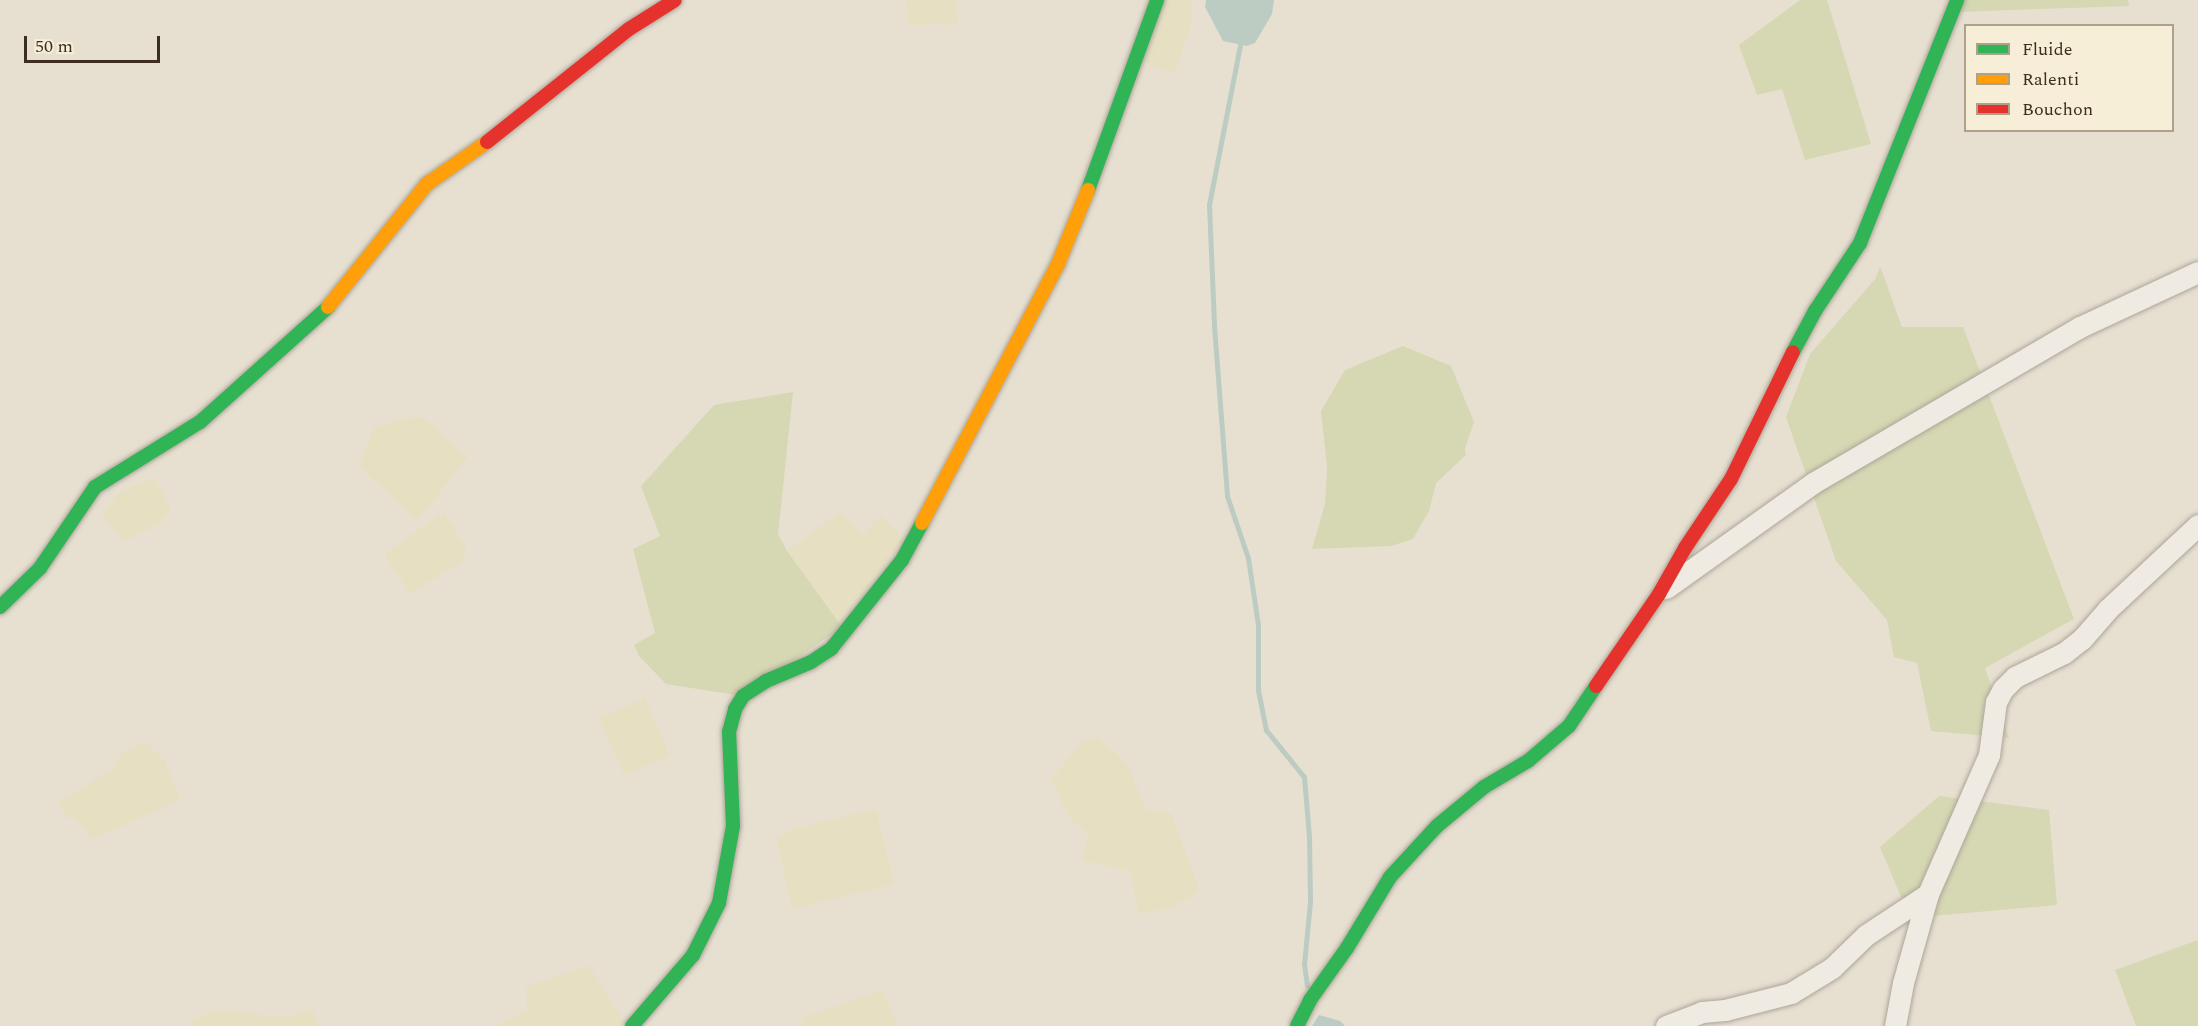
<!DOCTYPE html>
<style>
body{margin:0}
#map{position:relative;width:2198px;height:1026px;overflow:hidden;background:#e7e0d1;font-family:Spectral,serif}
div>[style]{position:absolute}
.farmland>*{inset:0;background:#e6dfc2}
.green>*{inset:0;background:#d6d7b3}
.water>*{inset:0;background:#bcccc2}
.stream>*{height:5px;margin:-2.5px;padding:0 2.5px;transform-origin:2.5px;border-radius:2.5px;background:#bcccc2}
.roads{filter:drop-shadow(0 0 2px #ada599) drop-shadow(0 0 2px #ada599)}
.street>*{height:21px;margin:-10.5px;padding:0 10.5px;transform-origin:10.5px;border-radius:10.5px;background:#efebe3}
.fast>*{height:14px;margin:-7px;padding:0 7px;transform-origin:7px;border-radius:7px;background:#30b455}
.slow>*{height:14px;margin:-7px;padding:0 7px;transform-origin:7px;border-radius:7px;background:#ff9f0a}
.jam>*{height:14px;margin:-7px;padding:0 7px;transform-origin:7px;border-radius:7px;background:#e5322d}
span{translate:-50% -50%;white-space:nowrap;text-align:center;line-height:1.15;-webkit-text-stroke:4.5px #f7eed8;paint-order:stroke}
.legend{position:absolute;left:1964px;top:24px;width:210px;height:108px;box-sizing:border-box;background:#f7eed8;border:2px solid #ada18e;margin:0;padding:8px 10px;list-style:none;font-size:18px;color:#3d2e20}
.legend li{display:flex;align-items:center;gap:12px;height:30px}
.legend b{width:30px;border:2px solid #ada18e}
.scale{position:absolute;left:24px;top:36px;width:136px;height:27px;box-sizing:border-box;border:3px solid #3d2e20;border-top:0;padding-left:8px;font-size:18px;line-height:21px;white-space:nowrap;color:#3d2e20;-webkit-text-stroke:4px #f7eed8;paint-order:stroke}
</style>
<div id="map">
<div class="farmland">
<div style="clip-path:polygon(906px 0,956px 0,958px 24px,908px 25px)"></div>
<div style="clip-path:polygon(1164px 0,1193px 0,1191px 24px,1175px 74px,1145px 63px)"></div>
<div style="clip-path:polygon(409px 417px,423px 418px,468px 457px,417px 521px,359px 466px,374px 427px)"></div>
<div style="clip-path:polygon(154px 477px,171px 508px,161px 523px,124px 541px,102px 515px,119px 492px)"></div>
<div style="clip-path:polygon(444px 512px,466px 547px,462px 562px,410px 593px,384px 554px)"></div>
<div style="clip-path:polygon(840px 512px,863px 534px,881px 515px,904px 540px,839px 624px,787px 551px)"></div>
<div style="clip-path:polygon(645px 698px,670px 756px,624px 775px,599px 718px)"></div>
<div style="clip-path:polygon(1098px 737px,1127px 764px,1146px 809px,1171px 813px,1200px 891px,1171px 908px,1139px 914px,1130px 871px,1082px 860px,1088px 834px,1070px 819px,1051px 779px,1082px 742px)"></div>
<div style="clip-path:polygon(144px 741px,165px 761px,180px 800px,91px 840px,76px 819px,66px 817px,59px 802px,114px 768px,120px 755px)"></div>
<div style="clip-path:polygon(876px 809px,895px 884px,792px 909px,776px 837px,796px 828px)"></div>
<div style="clip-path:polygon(589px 965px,624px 1022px,622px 1026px,494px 1026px,527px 1010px,526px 987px)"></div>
<div style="clip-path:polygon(882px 990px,898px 1026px,804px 1026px,800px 1019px)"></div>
<div style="clip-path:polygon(312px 1009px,319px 1026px,190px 1026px,191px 1020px,218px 1010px,287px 1017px)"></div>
</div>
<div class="green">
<div style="clip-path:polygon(1800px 0,1827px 0,1871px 144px,1805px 160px,1782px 89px,1757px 95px,1739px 45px)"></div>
<div style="clip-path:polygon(1958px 0,2128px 0,2129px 6px,1956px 12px)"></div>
<div style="clip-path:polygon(1880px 266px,1902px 327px,1963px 327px,2074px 619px,1985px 668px,2009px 738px,1931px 731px,1917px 663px,1894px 657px,1887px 620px,1836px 561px,1786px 417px,1810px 354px,1876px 278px)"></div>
<div style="clip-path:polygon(1403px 346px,1451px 366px,1474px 422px,1465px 448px,1466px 455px,1436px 483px,1429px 511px,1413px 539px,1391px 546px,1312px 549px,1325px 504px,1327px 466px,1321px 411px,1345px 370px)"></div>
<div style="clip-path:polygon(793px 392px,778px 534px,787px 551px,842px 627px,743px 696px,666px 684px,639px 656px,634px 645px,655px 633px,633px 549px,660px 536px,641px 486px,714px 405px)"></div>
<div style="clip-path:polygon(1939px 796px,2049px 810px,2057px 905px,1910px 918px,1880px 847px)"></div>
<div style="clip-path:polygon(2198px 940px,2198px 1026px,2136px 1026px,2115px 970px)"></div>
</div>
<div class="water">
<div style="clip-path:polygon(1206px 0,1274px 0,1272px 14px,1255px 43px,1247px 46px,1223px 41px,1205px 7px)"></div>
<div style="clip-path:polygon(1319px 1015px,1340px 1021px,1345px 1026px,1312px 1026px)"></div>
</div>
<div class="stream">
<div style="left:1241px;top:40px;width:168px;rotate:101deg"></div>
<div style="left:1209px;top:205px;width:121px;rotate:87.6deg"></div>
<div style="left:1214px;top:326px;width:170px;rotate:85.6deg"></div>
<div style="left:1227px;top:496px;width:65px;rotate:71.3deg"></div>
<div style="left:1248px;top:558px;width:68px;rotate:81.5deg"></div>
<div style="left:1258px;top:625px;width:65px;rotate:90deg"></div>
<div style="left:1258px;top:690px;width:41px;rotate:78.7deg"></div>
<div style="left:1266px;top:730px;width:60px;rotate:51deg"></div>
<div style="left:1304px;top:777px;width:59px;rotate:85.2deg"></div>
<div style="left:1309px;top:836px;width:66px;rotate:89.1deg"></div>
<div style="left:1310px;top:902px;width:62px;rotate:95.5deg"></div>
<div style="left:1304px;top:964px;width:22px;rotate:82deg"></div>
</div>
<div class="roads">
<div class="street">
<div style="left:1666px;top:588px;width:181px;rotate:-35.5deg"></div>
<div style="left:1813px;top:483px;width:309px;rotate:-30.3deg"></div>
<div style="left:2080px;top:327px;width:130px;rotate:-25deg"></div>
<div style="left:1666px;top:1026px;width:39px;rotate:-21deg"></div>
<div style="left:1702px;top:1012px;width:23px;rotate:-5deg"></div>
<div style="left:1725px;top:1010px;width:68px;rotate:-14.4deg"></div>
<div style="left:1791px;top:993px;width:48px;rotate:-31.4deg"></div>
<div style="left:1832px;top:968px;width:47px;rotate:-44.1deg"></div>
<div style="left:1866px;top:935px;width:74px;rotate:-33.5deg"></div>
<div style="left:1895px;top:1026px;width:44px;rotate:-79.5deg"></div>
<div style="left:1903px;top:983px;width:92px;rotate:-74.3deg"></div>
<div style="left:1928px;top:894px;width:152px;rotate:-66.3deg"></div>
<div style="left:1989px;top:755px;width:53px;rotate:-82.5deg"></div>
<div style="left:1996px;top:702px;width:15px;rotate:-62deg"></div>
<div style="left:2003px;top:689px;width:17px;rotate:-45deg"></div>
<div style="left:2015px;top:677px;width:55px;rotate:-26.1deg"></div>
<div style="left:2064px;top:653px;width:23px;rotate:-38deg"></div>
<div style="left:2082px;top:639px;width:40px;rotate:-49deg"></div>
<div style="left:2108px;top:609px;width:123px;rotate:-43deg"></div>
</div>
<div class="fast">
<div style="left:1088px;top:190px;width:202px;rotate:-70deg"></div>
<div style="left:1793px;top:352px;width:47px;rotate:-61.8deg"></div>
<div style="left:1815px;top:311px;width:82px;rotate:-56.5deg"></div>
<div style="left:1860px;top:243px;width:262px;rotate:-68.2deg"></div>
<div style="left:0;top:607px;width:56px;rotate:-44.3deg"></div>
<div style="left:40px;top:568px;width:98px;rotate:-55.8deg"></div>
<div style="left:95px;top:487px;width:123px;rotate:-31.8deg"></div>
<div style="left:200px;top:422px;width:172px;rotate:-41.9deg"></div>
<div style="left:632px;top:1026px;width:94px;rotate:-49.3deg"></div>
<div style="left:693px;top:955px;width:58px;rotate:-63.4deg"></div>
<div style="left:719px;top:903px;width:78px;rotate:-79.7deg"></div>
<div style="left:733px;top:826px;width:94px;rotate:-92.4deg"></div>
<div style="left:729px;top:732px;width:24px;rotate:-75deg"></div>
<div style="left:735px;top:709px;width:15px;rotate:-58deg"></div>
<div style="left:743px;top:696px;width:27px;rotate:-33deg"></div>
<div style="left:766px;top:681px;width:49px;rotate:-22.9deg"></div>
<div style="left:811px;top:662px;width:24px;rotate:-33deg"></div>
<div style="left:831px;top:649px;width:114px;rotate:-51.4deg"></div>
<div style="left:902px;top:560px;width:42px;rotate:-61.6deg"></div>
<div style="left:1297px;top:1026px;width:29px;rotate:-63deg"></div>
<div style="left:1310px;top:1000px;width:64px;rotate:-54.6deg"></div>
<div style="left:1347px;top:948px;width:83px;rotate:-58.8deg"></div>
<div style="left:1390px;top:877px;width:69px;rotate:-47.3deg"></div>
<div style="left:1437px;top:826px;width:61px;rotate:-39.7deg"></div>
<div style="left:1484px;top:787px;width:51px;rotate:-30.6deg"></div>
<div style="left:1528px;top:761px;width:54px;rotate:-40.5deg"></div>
<div style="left:1569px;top:726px;width:48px;rotate:-56deg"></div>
</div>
<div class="slow">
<div style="left:328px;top:307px;width:158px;rotate:-51.2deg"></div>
<div style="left:427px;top:184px;width:73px;rotate:-35deg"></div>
<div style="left:922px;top:523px;width:293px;rotate:-62.3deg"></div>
<div style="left:1058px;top:264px;width:80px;rotate:-67.9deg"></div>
</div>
<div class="jam">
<div style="left:487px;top:142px;width:181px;rotate:-38.5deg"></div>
<div style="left:629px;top:29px;width:54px;rotate:-32.2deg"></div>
<div style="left:1596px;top:686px;width:112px;rotate:-55.6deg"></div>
<div style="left:1659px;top:594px;width:53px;rotate:-60.5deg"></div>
<div style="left:1685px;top:548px;width:83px;rotate:-56.3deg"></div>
<div style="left:1731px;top:479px;width:141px;rotate:-64deg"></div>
</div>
</div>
<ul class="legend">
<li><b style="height:8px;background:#30b455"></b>Fluide</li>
<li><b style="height:8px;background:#ff9f0a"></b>Ralenti</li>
<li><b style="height:8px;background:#e5322d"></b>Bouchon</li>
</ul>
<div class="scale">50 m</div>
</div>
